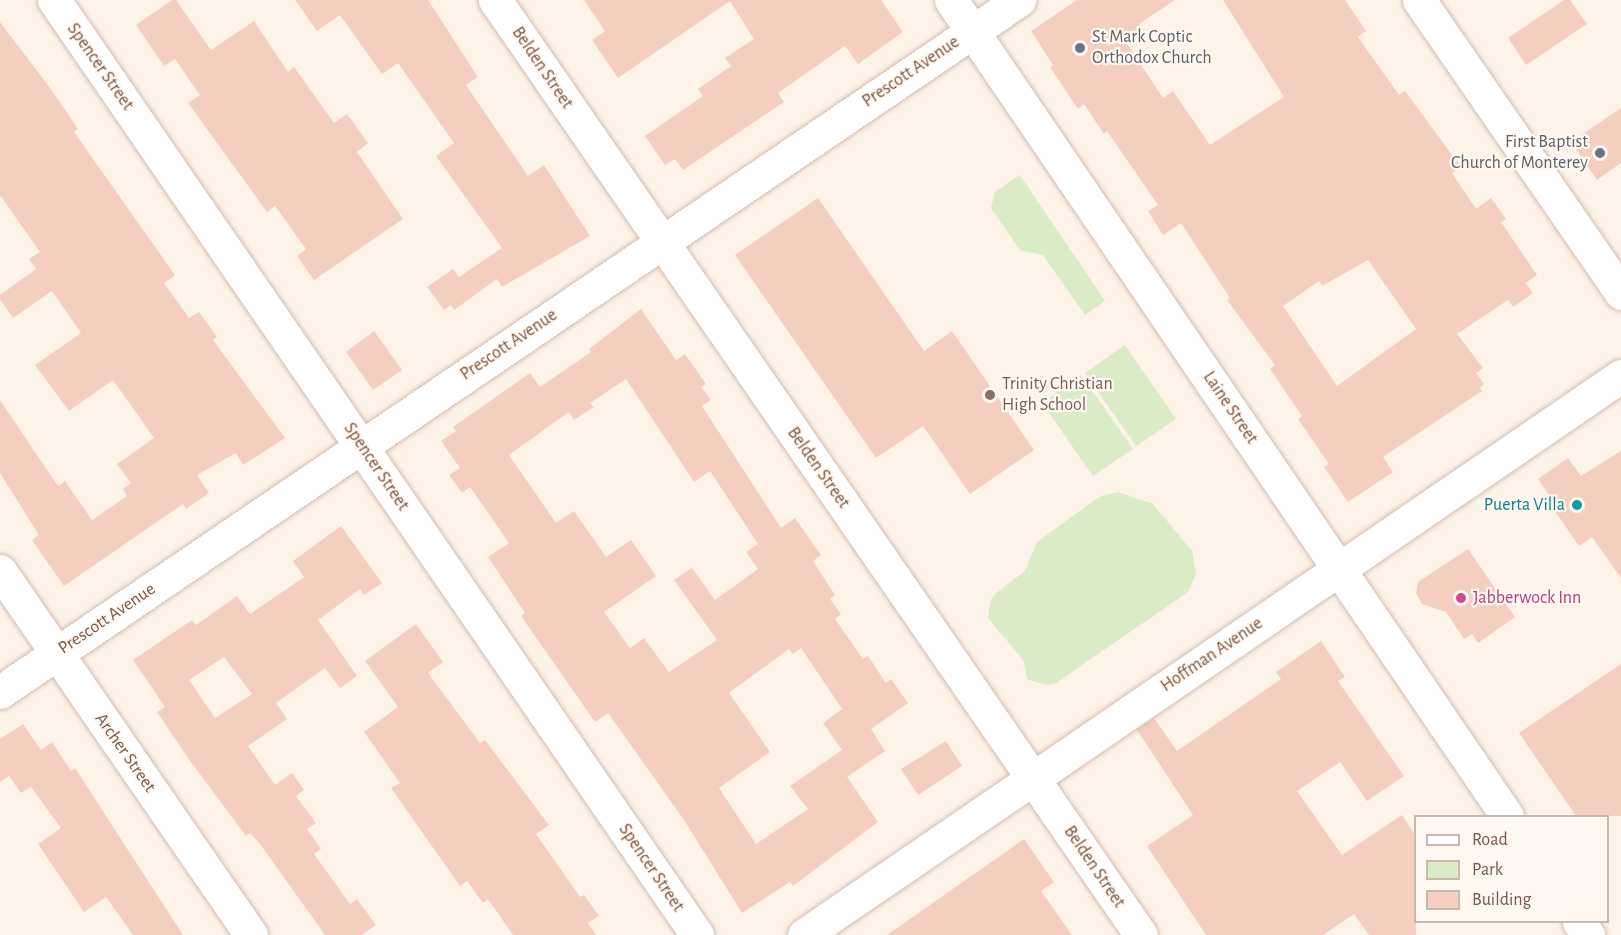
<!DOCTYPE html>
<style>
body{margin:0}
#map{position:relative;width:1621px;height:935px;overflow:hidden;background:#fdf3e9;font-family:"Alegreya Sans",sans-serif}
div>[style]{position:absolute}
.green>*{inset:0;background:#d9ecc6}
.building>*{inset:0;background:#f4cfbf}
.roads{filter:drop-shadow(0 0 2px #d3bcb0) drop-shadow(0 0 2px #d3bcb0)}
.street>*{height:33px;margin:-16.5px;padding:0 16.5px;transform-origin:16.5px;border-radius:16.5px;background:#fff}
.secondary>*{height:33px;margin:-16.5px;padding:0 16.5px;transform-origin:16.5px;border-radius:16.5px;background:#fff}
.dots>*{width:16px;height:16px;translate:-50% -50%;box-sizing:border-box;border:3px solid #fff8f0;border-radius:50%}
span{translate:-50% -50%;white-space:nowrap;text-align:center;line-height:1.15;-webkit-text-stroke:4.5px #fff8f0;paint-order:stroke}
.worship-label{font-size:18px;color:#5b616d}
.left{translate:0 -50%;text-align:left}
.right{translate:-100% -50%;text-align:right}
.street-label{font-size:18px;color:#79574b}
.education-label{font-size:18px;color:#785e54}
.culture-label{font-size:18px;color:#0d838f}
.hotel-label{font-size:18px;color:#b23c85}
.legend{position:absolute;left:1414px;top:815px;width:195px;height:108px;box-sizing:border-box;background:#fff8f0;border:2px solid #c9b8ae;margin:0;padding:8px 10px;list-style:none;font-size:18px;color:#79574b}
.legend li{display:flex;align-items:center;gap:12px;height:30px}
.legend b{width:30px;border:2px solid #c9b8ae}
</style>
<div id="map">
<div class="green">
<div style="clip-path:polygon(1020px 175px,1105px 301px,1085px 315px,1043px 255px,1020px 250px,991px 208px,995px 192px)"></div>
<div style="clip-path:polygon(1125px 345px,1176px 419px,1136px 446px,1085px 373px)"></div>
<div style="clip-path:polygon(1081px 375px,1133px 449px,1093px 476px,1042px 403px)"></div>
<div style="clip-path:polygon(1118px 492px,1153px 504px,1192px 551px,1196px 574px,1188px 592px,1056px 683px,1046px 685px,1027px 679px,1023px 660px,988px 618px,990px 603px,995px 594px,1025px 571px,1037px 542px,1099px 497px)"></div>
</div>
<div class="building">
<div style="clip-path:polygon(172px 0,176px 0,211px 50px,254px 21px,288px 72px,294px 67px,334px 123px,347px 114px,368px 143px,357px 152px,403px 219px,314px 280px,297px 256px,306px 249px,275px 206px,267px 212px,188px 103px,200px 95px,175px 59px,164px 66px,136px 25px)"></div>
<div style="clip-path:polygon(295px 0,428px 0,478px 77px,466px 85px,528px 176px,544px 165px,590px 236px,502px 287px,497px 279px,454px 310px,451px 305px,444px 310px,427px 287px,453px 269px,459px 277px,502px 248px,436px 156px,454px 143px,398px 63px,382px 74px,340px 15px,317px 31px)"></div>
<div style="clip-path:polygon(584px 0,881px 0,903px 32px,858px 64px,845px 46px,778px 93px,784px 102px,683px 170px,675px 159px,665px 165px,645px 136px,703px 96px,698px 89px,731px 66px,725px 58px,754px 39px,730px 1px,618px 78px,592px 40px,605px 31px)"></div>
<div style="clip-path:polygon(evenodd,1077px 0,1175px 0,1139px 24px,1143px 31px,1126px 42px,1163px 98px,1173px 91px,1210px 145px,1284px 97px,1223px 0,1345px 0,1366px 31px,1358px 37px,1399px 95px,1405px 91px,1461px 167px,1452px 173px,1476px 209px,1491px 198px,1506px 219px,1501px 222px,1537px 275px,1526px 283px,1533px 293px,1513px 307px,1508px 300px,1457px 334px,1483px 368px,1476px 373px,1484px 384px,1480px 388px,1482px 391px,1383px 457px,1393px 472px,1348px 502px,1324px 467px,1329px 464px,1298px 419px,1302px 416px,1270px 369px,1275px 365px,1227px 300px,1230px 298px,1181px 223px,1163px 235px,1148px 211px,1158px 205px,1107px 131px,1104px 134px,1084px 104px,1078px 109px,1050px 67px,1053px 65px,1031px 31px,1077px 0,1368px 260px,1416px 329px,1337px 386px,1283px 306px,1319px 281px,1322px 286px,1368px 260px)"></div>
<div style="clip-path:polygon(1564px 0,1570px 0,1587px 24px,1526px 65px,1508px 38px)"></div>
<div style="clip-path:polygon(0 22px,50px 88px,78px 129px,74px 132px,175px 275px,164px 283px,189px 318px,199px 312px,217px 337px,213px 340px,285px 438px,243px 465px,236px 453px,197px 475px,209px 493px,186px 509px,183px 504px,64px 586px,32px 540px,39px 535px,0 473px,0 400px,58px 486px,65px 481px,92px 520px,127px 496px,123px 489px,131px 483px,117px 464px,154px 438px,113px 380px,69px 411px,35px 365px,81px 333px,52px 291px,13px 318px,0 299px,0 295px,36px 269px,29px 259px,40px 252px,0 195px)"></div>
<div style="clip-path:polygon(1621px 108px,1621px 163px,1597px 180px,1571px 142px)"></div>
<div style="clip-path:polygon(818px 198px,924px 351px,952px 331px,1034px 450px,970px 494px,923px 426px,876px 458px,735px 255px)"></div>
<div style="clip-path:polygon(evenodd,641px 309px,676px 360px,685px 354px,706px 384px,701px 387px,711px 400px,702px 406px,781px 528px,795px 518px,821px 555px,813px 561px,835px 595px,830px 599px,841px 614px,835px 619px,863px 659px,868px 656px,886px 683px,891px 679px,908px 703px,871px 729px,885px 751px,847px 777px,878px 822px,793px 886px,790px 882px,742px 913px,684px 820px,608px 713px,595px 722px,521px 616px,525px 613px,488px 557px,509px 543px,470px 487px,462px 493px,449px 475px,460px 468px,441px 441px,456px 431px,453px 427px,530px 373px,540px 387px,591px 352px,589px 349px,641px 309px,626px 379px,694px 482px,710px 471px,758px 544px,746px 552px,758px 569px,715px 600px,692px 568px,674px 580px,717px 640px,669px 672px,644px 638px,630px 648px,604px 612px,656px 576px,631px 540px,606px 557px,574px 511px,556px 523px,509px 455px,569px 412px,574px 420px,594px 407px,590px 403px,626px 379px,641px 309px,801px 648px,842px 709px,823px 723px,842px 750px,790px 786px,808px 809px,756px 844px,719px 788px,770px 752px,729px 693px,789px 649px,793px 654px,801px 648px)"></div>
<div style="clip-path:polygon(374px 331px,402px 370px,373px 390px,346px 352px)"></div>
<div style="clip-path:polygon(1621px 451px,1621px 578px,1592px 537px,1579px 546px,1545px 497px,1549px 495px,1538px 479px,1568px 458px,1581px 476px)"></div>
<div style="clip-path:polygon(evenodd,341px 526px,382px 583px,364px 595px,360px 589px,318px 620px,357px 676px,340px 688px,325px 668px,276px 703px,287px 719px,248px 746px,275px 785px,292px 773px,304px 790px,296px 796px,316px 823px,307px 829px,321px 849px,314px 854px,350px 904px,357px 899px,376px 925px,361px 935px,325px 935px,260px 844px,250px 833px,246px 836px,188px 758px,157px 712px,165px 707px,133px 660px,192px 620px,196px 625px,237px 596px,250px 614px,304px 577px,293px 561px,341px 526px,224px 657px,252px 694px,215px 718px,189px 680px,224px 657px)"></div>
<div style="clip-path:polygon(1468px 549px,1515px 617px,1478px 643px,1472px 634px,1464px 639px,1446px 612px,1422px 604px,1416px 593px,1418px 582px)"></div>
<div style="clip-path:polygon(416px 624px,443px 662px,428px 673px,480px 743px,485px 740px,549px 825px,536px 834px,580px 897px,584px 895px,599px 916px,588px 923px,596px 935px,513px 935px,488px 899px,483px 903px,467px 881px,460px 886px,391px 788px,400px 783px,364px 732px,398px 707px,365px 661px)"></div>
<div style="clip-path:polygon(1321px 641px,1345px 677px,1338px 681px,1404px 776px,1367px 801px,1340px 762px,1297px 791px,1342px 855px,1402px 815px,1416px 836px,1416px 935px,1369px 935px,1354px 914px,1323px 935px,1206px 935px,1147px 846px,1193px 815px,1137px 730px,1154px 718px,1177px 751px,1281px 679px,1276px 672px)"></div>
<div style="clip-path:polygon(1621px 664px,1621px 816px,1576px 816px,1519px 733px)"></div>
<div style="clip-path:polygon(23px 724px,41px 750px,52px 742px,71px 771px,75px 768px,183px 935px,133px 935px,106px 897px,84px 912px,38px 844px,61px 828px,31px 787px,21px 793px,9px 776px,0 782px,0 739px)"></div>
<div style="clip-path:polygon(946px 741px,962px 766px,918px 795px,901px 769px)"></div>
<div style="clip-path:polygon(1024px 839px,1054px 882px,1041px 891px,1072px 935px,887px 935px)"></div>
</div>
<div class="roads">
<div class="street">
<div style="left:54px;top:0;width:1135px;rotate:55.48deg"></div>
<div style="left:495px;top:0;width:1136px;rotate:55.36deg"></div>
<div style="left:951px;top:0;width:987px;rotate:55.73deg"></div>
<div style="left:1419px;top:0;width:356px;rotate:55.4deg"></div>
<div style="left:0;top:571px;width:442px;rotate:55.4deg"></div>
<div style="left:1579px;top:922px;width:16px;rotate:55deg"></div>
<div style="left:804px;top:935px;width:990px;rotate:-34.38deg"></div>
</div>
<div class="secondary">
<div style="left:0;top:692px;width:1232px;rotate:-34.18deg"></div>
</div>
</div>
<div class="dots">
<div style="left:1080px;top:48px;background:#6b7280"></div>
<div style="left:1600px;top:153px;background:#6b7280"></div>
<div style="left:990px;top:395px;background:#8d6e63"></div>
<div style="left:1577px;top:505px;background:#0f9aa8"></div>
<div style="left:1461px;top:598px;background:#d1479c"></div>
</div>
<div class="worship-label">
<span class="left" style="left:1092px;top:48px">St Mark Coptic<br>Orthodox Church</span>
<span class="right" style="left:1588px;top:153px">First Baptist<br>Church of Monterey</span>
</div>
<div class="street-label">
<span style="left:100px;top:67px;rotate:55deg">Spencer Street</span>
<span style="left:542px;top:68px;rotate:56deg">Belden Street</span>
<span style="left:911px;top:72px;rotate:-34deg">Prescott Avenue</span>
<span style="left:509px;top:345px;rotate:-34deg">Prescott Avenue</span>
<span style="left:1230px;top:408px;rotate:56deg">Laine Street</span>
<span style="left:376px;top:467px;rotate:56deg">Spencer Street</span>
<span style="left:818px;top:468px;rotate:55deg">Belden Street</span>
<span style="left:107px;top:619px;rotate:-34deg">Prescott Avenue</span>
<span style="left:1212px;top:655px;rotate:-34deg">Hoffman Avenue</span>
<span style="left:125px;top:753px;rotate:55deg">Archer Street</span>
<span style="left:1094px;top:867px;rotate:56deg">Belden Street</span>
<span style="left:651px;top:868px;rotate:56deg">Spencer Street</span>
</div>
<div class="education-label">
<span class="left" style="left:1002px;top:395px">Trinity Christian<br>High School</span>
</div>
<div class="culture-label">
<span class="right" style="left:1565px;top:505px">Puerta Villa</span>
</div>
<div class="hotel-label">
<span class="left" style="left:1473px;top:598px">Jabberwock Inn</span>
</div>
<ul class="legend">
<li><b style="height:8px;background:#fff"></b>Road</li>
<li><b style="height:16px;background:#d9ecc6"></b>Park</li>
<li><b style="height:16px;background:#f4cfbf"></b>Building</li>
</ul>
</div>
